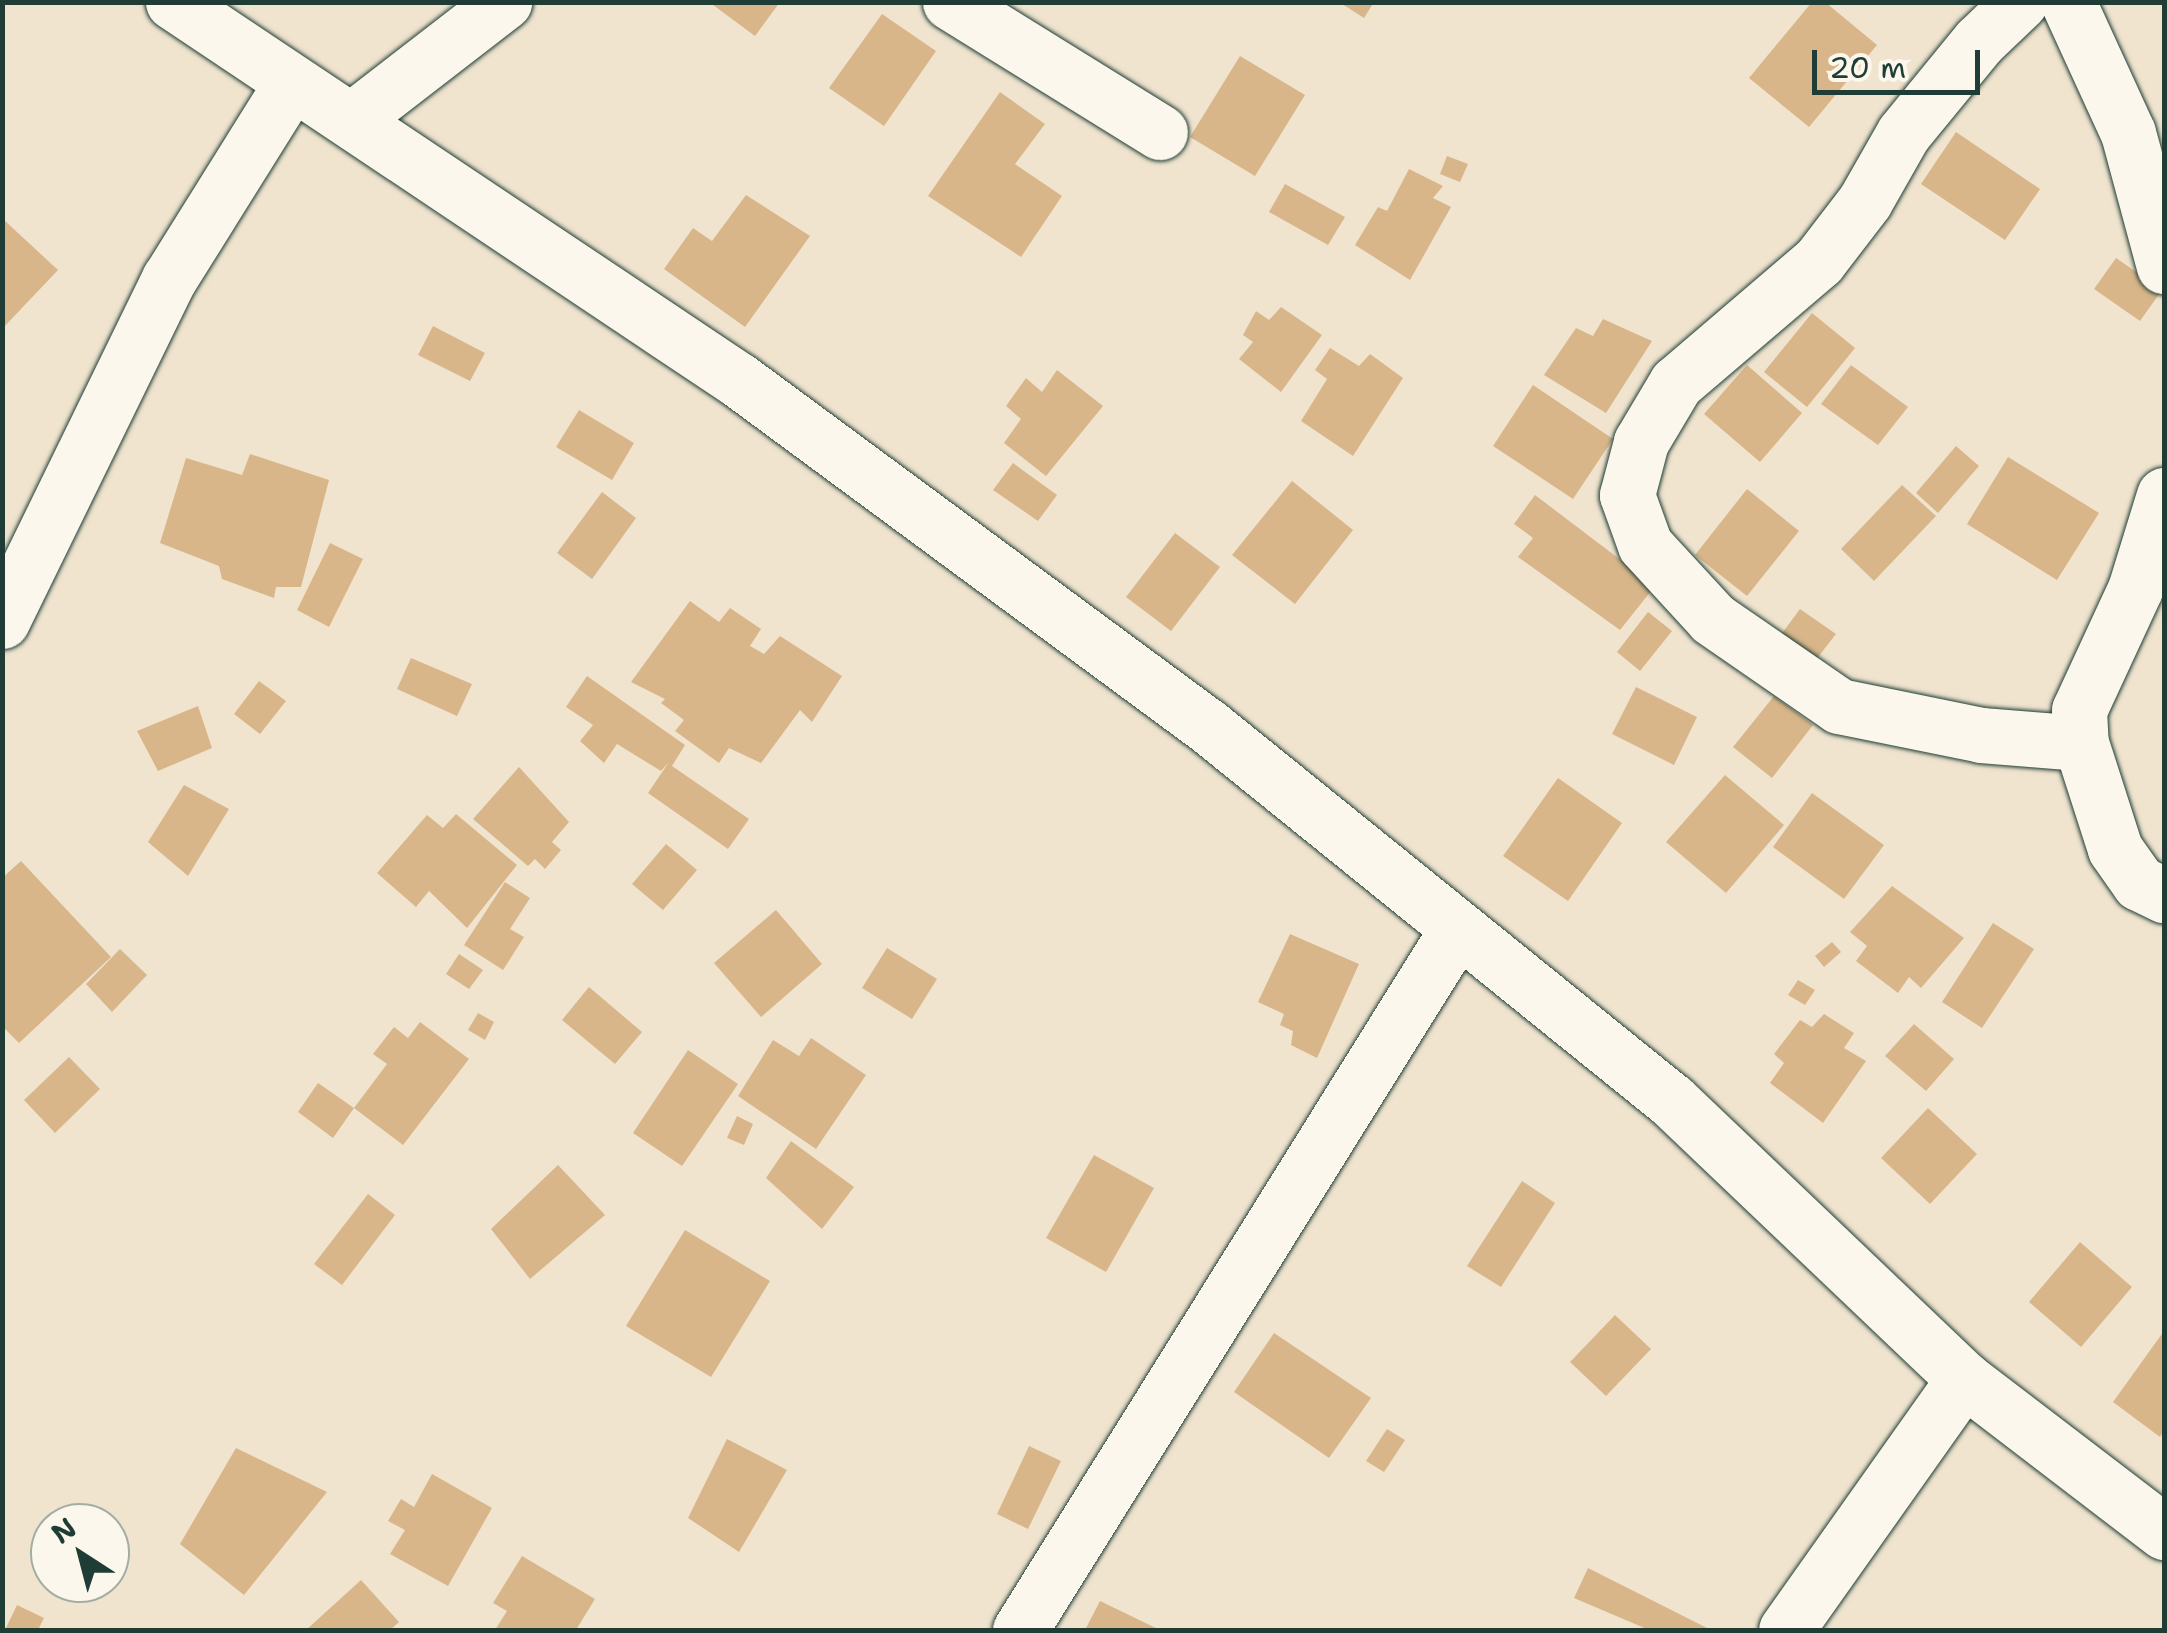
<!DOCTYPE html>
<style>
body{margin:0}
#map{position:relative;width:2167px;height:1633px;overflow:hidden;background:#f0e4cf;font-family:"Shantell Sans",sans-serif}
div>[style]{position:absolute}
.building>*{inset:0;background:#d8b68a}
.roads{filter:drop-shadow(0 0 2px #1f3d34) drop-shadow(0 0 2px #1f3d34)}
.minor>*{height:55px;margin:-27.5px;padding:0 27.5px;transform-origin:27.5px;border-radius:27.5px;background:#fbf7ec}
span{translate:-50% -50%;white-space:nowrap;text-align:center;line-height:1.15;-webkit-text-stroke:9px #fbf7ec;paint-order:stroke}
.frame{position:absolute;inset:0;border:5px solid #1f3d34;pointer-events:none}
.north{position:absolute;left:30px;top:1503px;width:100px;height:100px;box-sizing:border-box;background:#fbf7ec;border:2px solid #a3ada2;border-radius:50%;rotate:324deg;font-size:28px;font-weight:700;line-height:40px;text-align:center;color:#1f3d34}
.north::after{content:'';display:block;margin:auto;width:35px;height:45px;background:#1f3d34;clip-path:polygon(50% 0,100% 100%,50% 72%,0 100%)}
.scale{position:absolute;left:1812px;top:50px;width:168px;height:45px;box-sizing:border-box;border:5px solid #1f3d34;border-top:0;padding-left:12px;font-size:30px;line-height:35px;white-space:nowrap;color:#1f3d34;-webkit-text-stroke:8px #fbf7ec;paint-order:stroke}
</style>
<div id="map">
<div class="building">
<div style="clip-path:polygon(709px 2px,780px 2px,755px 36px)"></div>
<div style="clip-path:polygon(1339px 2px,1374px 2px,1364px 18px)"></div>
<div style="clip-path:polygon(1812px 2px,1825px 2px,1877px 45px,1809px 127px,1749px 78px)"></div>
<div style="clip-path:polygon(882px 14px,936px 51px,884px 126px,829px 88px)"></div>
<div style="clip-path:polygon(1240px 56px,1305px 95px,1255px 176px,1190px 137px)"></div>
<div style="clip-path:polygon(1000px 92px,1045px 124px,1015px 164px,1062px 196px,1021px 257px,928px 196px)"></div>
<div style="clip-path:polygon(1956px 132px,2040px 189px,2005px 240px,1921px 184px)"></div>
<div style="clip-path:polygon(1447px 156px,1468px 164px,1460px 182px,1440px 174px)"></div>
<div style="clip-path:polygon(1409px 169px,1443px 186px,1433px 198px,1451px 207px,1410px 280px,1355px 245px,1378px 207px,1387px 211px)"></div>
<div style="clip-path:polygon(1285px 184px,1345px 217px,1328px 245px,1269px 212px)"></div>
<div style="clip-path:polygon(746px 195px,810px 236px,745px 327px,664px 269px,693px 228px,712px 241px)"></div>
<div style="clip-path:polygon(4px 220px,58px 270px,2px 329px,2px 222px)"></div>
<div style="clip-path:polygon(2116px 258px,2162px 290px,2140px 321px,2094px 289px)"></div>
<div style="clip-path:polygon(1281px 307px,1322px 335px,1281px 392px,1239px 359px,1253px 342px,1243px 335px,1256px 311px,1269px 320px)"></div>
<div style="clip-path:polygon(1812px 313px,1855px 348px,1807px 407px,1764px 372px)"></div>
<div style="clip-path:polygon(1603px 319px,1652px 341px,1606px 413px,1544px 375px,1576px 328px,1593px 336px)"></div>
<div style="clip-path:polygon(433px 326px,485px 353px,470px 381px,418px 355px)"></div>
<div style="clip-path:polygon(1330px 348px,1359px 366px,1370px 354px,1403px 378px,1353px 456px,1301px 421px,1327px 379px,1315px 370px)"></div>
<div style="clip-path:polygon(1747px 365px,1802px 413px,1760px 462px,1704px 414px)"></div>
<div style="clip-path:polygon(1851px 365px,1908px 407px,1878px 445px,1821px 404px)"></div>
<div style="clip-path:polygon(1057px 370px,1103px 406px,1046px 476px,1004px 443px,1021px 419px,1006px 406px,1026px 378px,1042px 392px)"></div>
<div style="clip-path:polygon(1533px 385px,1613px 439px,1573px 499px,1493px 446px)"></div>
<div style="clip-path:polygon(579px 410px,634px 443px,612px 480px,556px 447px)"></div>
<div style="clip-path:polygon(1956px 446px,1979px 466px,1938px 513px,1916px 493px)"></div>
<div style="clip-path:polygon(250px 454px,329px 480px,301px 587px,276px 587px,274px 598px,222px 579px,219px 566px,160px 543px,186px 458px,242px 475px)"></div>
<div style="clip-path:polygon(2008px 457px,2099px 513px,2057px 580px,1967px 524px)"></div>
<div style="clip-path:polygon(1013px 463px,1057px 495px,1038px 521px,993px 490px)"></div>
<div style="clip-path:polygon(1292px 481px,1353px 530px,1295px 604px,1232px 555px)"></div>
<div style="clip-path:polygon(1902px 485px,1936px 516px,1874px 581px,1841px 549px)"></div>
<div style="clip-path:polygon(1747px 489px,1799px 531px,1747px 596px,1695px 555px)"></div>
<div style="clip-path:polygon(602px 492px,636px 518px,592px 579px,557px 553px)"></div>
<div style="clip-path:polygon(1535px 495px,1655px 586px,1620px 630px,1518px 557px,1533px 538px,1514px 524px)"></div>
<div style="clip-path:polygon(1175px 533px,1220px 567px,1171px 631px,1126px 597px)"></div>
<div style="clip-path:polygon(330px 543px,363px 559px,329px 627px,297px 610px)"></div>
<div style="clip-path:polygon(690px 601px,719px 622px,730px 608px,761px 629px,750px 646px,764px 654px,780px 636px,842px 676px,812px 722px,800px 710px,761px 763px,729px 748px,719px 763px,675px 731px,684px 720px,661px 703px,665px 699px,631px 682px)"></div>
<div style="clip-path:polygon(1800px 609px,1836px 634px,1815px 661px,1780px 636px)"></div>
<div style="clip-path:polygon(1648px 612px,1672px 631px,1640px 671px,1617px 652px)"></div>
<div style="clip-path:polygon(411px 658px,472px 684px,457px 716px,397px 689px)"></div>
<div style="clip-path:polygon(587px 676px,685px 745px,672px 766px,749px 819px,728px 849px,648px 793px,669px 762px,661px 771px,617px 744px,604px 763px,580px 741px,593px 725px,566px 707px)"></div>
<div style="clip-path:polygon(259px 681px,286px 701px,260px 734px,234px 714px)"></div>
<div style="clip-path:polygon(1636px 687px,1697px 717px,1674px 765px,1612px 734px)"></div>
<div style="clip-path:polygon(1774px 696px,1813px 725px,1772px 778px,1733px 747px)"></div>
<div style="clip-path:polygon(198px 706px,212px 748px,158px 771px,137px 731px)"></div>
<div style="clip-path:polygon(519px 767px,569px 822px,552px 842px,561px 850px,545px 869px,535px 859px,528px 866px,473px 819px)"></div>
<div style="clip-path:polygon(1725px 775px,1784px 825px,1726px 893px,1666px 842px)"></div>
<div style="clip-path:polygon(1558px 778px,1622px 823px,1568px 901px,1503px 856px)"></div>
<div style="clip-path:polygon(184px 785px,229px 809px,188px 876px,148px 842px)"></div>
<div style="clip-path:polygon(1812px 793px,1884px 845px,1844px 899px,1773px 847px)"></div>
<div style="clip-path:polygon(456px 814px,517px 865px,467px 928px,429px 891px,416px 907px,377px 873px,427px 815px,443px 828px)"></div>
<div style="clip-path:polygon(666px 844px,697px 870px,663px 910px,632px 884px)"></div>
<div style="clip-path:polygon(21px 861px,111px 957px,19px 1043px,2px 1026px,2px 878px)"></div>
<div style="clip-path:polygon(505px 882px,530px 898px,510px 929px,524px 937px,503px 970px,464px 945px)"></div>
<div style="clip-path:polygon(1892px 886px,1964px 938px,1921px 988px,1909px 977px,1898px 993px,1856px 961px,1867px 946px,1850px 932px)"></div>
<div style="clip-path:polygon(776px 910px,822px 964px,761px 1017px,714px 963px)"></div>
<div style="clip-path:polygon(1993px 923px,2034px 949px,1982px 1028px,1942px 1002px)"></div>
<div style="clip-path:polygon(1290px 934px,1359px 964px,1317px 1058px,1291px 1045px,1293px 1031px,1280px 1025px,1284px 1014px,1258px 1002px)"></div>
<div style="clip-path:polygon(1832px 942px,1841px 952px,1824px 967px,1815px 956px)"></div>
<div style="clip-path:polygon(887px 948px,937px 979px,912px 1019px,862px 988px)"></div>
<div style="clip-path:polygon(120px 949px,147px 975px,112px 1012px,86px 984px)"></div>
<div style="clip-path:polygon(459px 954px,483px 970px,469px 989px,446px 974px)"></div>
<div style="clip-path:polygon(1798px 980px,1815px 990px,1805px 1005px,1788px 995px)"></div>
<div style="clip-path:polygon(589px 987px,642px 1032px,615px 1064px,562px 1020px)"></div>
<div style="clip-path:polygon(478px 1013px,494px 1022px,485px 1040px,468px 1030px)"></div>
<div style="clip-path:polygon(1824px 1014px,1854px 1033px,1844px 1048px,1866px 1061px,1823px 1123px,1770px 1083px,1784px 1063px,1774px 1054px,1800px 1020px,1812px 1027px)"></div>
<div style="clip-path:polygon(420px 1022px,469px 1059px,403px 1145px,354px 1108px,333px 1138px,298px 1112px,318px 1083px,354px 1108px,387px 1064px,373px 1054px,394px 1027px,408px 1038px)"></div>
<div style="clip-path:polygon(1914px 1024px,1954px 1059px,1926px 1091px,1885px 1056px)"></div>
<div style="clip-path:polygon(811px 1038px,866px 1075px,816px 1149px,738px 1096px,773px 1040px,799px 1056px)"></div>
<div style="clip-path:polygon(688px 1050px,738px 1084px,682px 1166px,633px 1133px)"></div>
<div style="clip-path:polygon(69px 1057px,100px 1089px,55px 1133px,24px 1100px)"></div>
<div style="clip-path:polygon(1928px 1108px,1977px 1154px,1930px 1204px,1881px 1158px)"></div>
<div style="clip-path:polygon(737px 1116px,753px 1124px,744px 1145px,727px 1138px)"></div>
<div style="clip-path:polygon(791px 1141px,854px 1187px,822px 1229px,766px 1178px)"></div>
<div style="clip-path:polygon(1094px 1155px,1154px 1188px,1106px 1272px,1046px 1238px)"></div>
<div style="clip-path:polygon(558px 1165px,605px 1215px,530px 1279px,491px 1229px)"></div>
<div style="clip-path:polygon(1522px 1181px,1555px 1203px,1501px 1287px,1467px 1266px)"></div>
<div style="clip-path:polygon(368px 1194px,395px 1215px,342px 1285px,314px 1264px)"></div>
<div style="clip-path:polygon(685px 1230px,770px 1281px,711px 1377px,626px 1326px)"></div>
<div style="clip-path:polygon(2080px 1242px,2132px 1287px,2081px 1347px,2029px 1302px)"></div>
<div style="clip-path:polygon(1615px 1315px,1651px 1349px,1606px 1396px,1570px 1362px)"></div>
<div style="clip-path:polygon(2164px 1331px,2164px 1430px,2160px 1437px,2113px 1402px)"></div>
<div style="clip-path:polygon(1274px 1333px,1371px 1398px,1329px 1458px,1234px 1392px)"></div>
<div style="clip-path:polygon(1387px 1429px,1405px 1440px,1384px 1472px,1366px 1461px)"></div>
<div style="clip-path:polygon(727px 1439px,787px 1470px,739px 1552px,688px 1518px)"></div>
<div style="clip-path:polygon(1029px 1446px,1061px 1461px,1028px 1529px,997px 1514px)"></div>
<div style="clip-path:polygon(236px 1448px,327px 1492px,244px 1595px,180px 1544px)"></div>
<div style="clip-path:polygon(432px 1474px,492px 1508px,448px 1586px,390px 1554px,405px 1530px,388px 1521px,401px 1499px,414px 1507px)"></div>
<div style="clip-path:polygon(522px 1556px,595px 1599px,576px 1630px,495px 1630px,507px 1611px,493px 1603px)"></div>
<div style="clip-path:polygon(1588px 1568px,1711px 1630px,1649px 1630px,1574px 1598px)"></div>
<div style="clip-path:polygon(361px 1580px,399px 1622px,390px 1630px,306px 1630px)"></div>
<div style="clip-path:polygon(1100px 1601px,1160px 1630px,1085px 1630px)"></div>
<div style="clip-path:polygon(17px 1605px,44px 1618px,38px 1630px,5px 1630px)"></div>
</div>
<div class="roads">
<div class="minor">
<div style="left:173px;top:2px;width:682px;rotate:33.76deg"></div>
<div style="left:740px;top:381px;width:583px;rotate:36.42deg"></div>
<div style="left:1209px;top:727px;width:595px;rotate:38.93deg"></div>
<div style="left:1672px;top:1101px;width:403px;rotate:43.6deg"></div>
<div style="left:1964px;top:1379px;width:252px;rotate:37.4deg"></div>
<div style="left:950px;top:2px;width:247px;rotate:31.8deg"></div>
<div style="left:2020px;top:2px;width:57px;rotate:136.4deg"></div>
<div style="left:1979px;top:41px;width:120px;rotate:129.3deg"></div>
<div style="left:1903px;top:134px;width:77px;rotate:119.6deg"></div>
<div style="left:1865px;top:201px;width:76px;rotate:127.5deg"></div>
<div style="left:1819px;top:261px;width:188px;rotate:139.5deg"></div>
<div style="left:1676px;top:383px;width:69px;rotate:120.7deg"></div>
<div style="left:1641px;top:442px;width:55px;rotate:104.8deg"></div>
<div style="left:1627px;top:495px;width:53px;rotate:70.2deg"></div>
<div style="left:1645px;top:545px;width:100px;rotate:47.4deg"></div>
<div style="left:1713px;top:619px;width:153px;rotate:34.6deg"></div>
<div style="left:1839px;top:706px;width:145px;rotate:11.5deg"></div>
<div style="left:1981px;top:735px;width:100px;rotate:4.6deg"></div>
<div style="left:2068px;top:2px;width:144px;rotate:65.4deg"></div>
<div style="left:2128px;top:133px;width:138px;rotate:74.9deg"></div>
<div style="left:354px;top:118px;width:190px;rotate:-37.7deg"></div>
<div style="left:2164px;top:495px;width:98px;rotate:107.1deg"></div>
<div style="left:2135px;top:589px;width:133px;rotate:114.8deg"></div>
<div style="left:2079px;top:710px;width:33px;rotate:87deg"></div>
<div style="left:2081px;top:743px;width:111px;rotate:72.2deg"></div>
<div style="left:2115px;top:849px;width:42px;rotate:54.8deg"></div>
<div style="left:2139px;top:883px;width:28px;rotate:26deg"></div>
<div style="left:2px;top:621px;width:381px;rotate:-64deg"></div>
<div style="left:169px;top:279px;width:230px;rotate:-58deg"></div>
<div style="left:1020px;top:1630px;width:824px;rotate:-58.05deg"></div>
<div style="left:1786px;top:1630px;width:308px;rotate:-54.7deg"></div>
</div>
</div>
<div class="frame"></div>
<div class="north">N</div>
<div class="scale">20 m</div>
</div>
